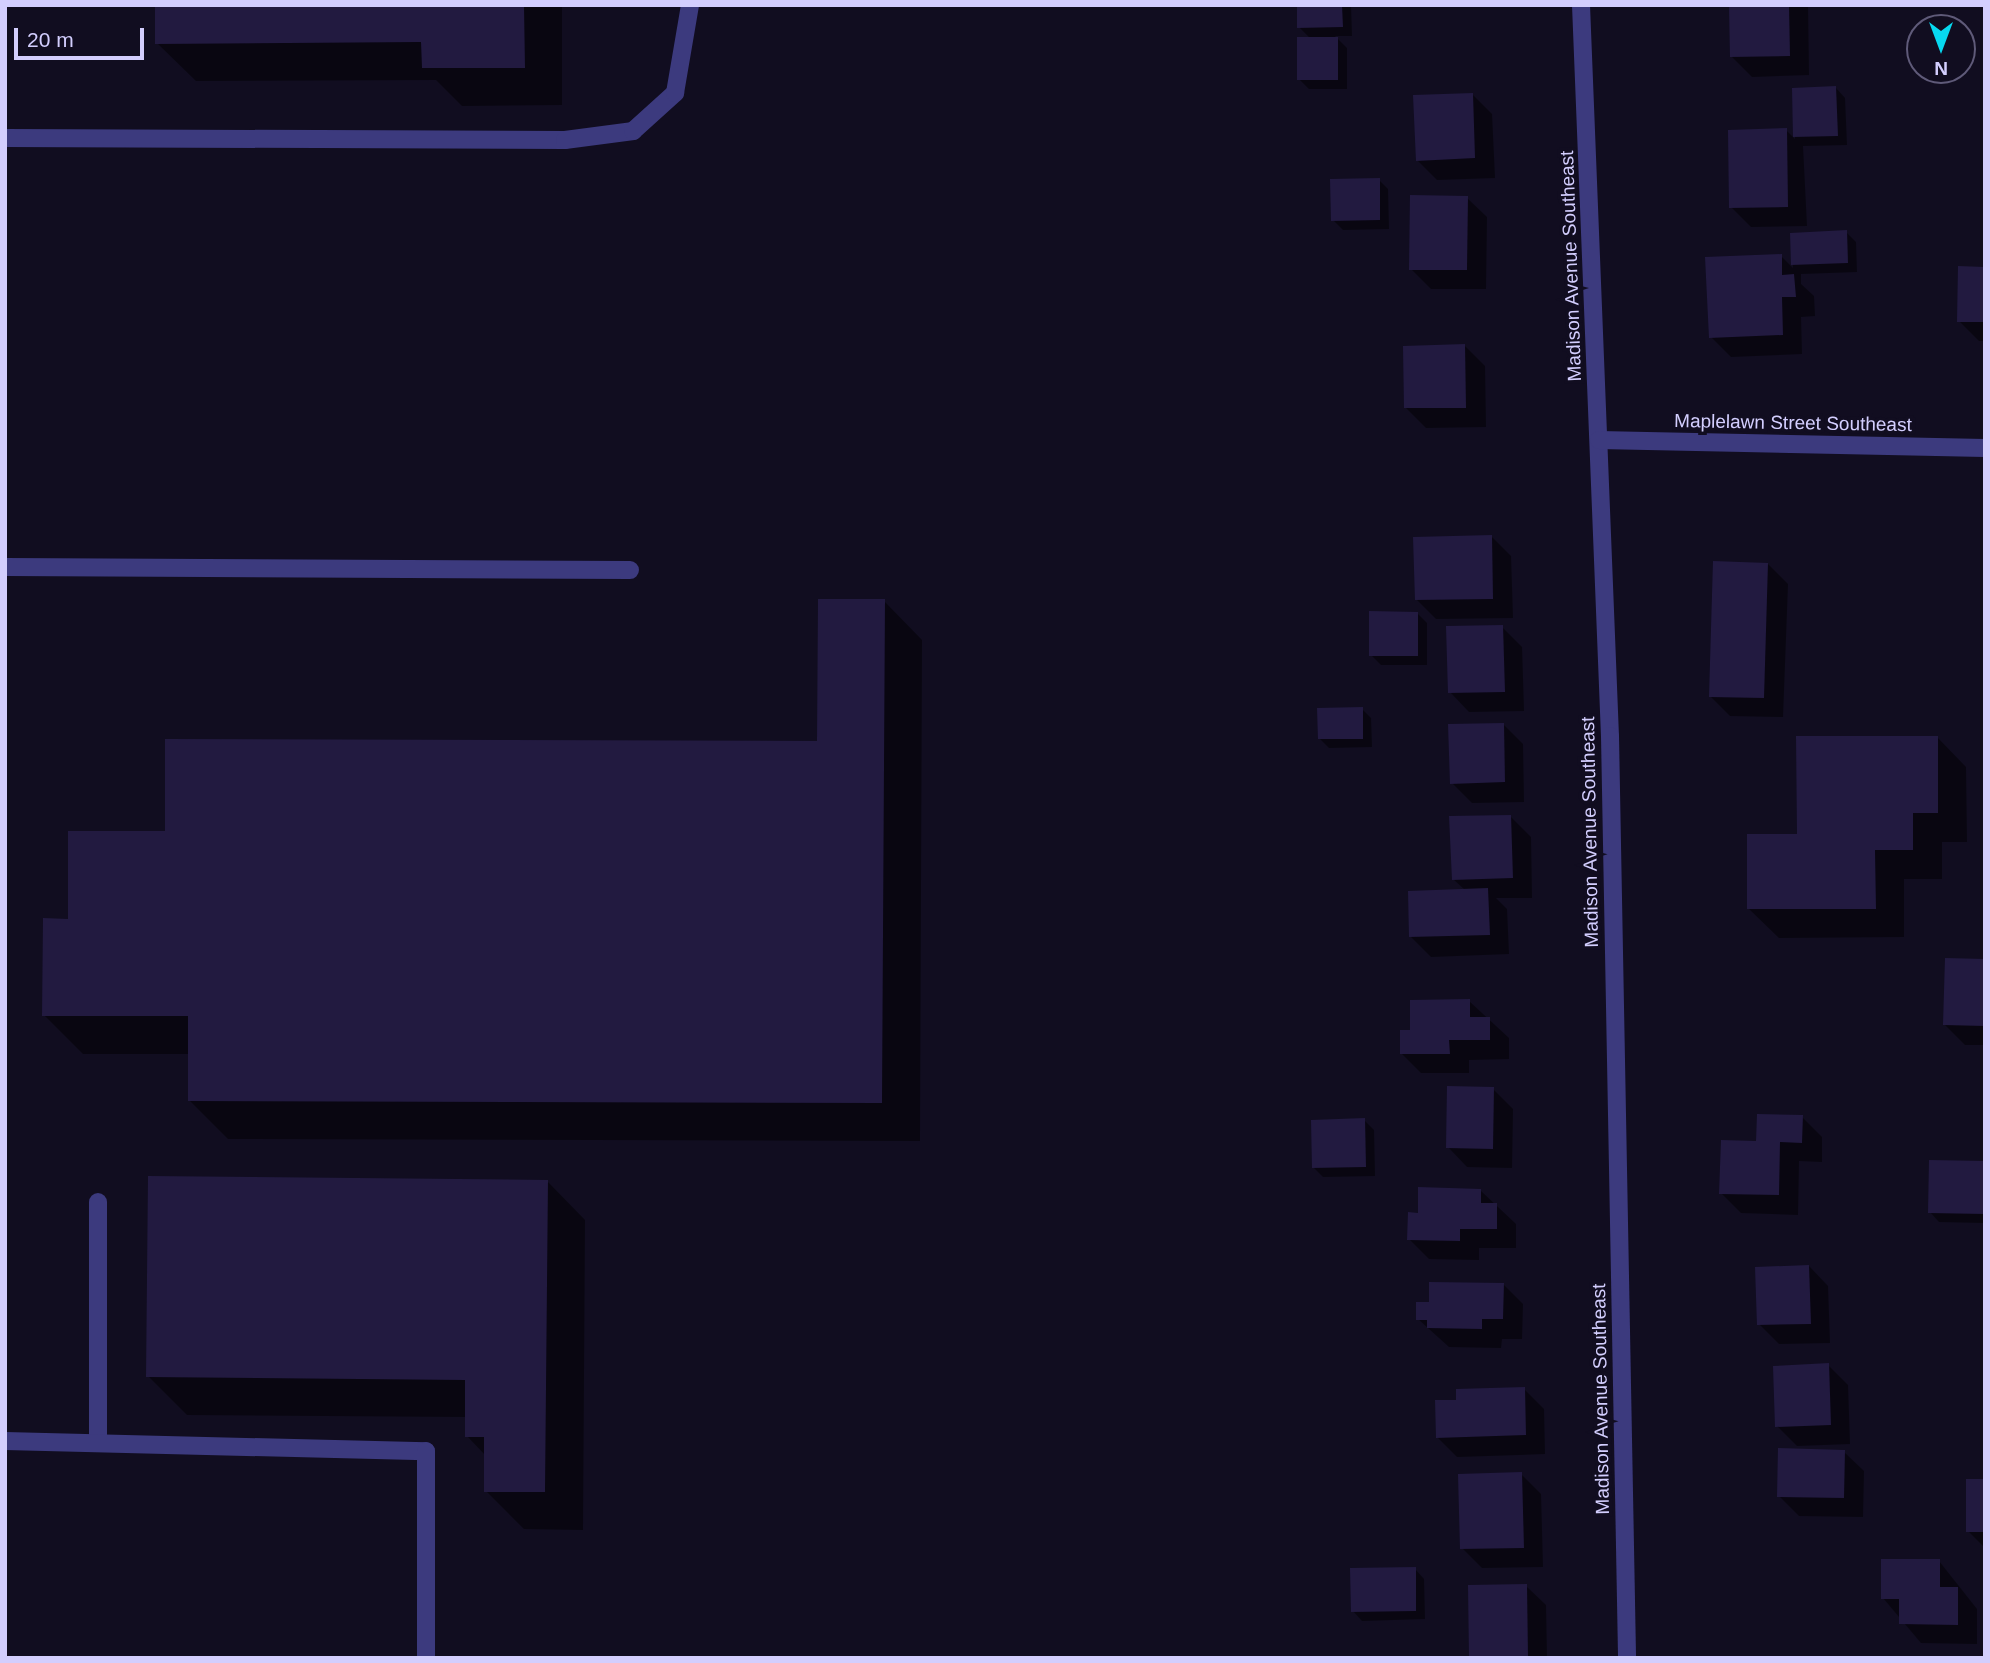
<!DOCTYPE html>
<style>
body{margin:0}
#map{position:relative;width:1990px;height:1663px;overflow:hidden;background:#110d20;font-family:Arial,sans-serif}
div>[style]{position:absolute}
.shadow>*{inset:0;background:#0007}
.building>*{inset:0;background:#221a40}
.minor>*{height:18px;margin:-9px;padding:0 9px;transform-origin:9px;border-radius:9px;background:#3c3a7e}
span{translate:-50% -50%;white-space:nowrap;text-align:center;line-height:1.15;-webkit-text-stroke:7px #110d20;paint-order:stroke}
.street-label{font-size:19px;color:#d3cefe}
.frame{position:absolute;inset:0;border:7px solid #d3cefe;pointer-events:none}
.north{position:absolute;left:1906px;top:14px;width:70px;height:70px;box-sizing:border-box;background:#110d20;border:2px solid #5f5a79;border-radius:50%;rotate:180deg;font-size:19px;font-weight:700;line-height:28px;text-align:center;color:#d3cefe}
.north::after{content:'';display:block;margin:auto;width:24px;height:32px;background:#07d8f0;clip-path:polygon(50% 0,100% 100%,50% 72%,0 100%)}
.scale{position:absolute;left:14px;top:28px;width:130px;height:32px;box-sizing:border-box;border:4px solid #d3cefe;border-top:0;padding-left:9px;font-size:21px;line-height:24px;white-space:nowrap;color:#d3cefe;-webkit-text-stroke:5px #110d20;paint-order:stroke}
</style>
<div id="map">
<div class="shadow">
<div style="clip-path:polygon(157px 5px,562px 5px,562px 105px,462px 106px,436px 80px,196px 81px,157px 43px)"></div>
<div style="clip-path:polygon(1299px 5px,1351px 5px,1352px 36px,1335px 36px,1347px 48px,1347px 89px,1309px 89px,1299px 79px,1310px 38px,1299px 27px)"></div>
<div style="clip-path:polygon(1731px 5px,1808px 5px,1809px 75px,1752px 77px,1732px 57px)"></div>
<div style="clip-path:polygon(1836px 88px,1845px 98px,1847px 145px,1803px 146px,1807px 226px,1751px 227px,1731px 207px,1786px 130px,1795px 139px,1794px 89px)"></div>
<div style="clip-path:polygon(1473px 95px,1492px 114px,1495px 178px,1437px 180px,1417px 160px)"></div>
<div style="clip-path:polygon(1379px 180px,1388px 189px,1389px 229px,1343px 230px,1333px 220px)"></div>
<div style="clip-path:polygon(1467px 198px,1487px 217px,1486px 289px,1431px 289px,1411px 269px)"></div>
<div style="clip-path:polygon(1846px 232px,1856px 242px,1857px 272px,1801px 274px,1801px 284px,1814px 296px,1815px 316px,1801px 317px,1802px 354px,1731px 357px,1711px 337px,1781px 256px,1793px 268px,1792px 234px)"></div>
<div style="clip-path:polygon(1985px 269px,1985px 341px,1979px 341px,1959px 321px)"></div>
<div style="clip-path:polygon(1465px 346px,1485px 366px,1486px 427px,1426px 428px,1406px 408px)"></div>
<div style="clip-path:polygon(1491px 536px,1511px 556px,1513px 618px,1436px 619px,1416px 599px)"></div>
<div style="clip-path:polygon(1768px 564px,1788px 584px,1783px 717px,1730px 716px,1710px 696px)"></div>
<div style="clip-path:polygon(884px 601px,922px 640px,920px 1141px,228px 1139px,189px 1100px,189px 1054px,83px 1054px,44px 1015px,70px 920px,167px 833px,819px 743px)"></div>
<div style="clip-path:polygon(1417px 613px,1427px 623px,1427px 665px,1381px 665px,1371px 655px)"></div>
<div style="clip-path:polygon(1502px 627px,1522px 647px,1524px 711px,1469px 712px,1450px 692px)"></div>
<div style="clip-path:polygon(1362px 709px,1371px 718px,1372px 747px,1329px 748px,1319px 738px)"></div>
<div style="clip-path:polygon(1503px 724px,1523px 744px,1524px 802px,1472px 803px,1452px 783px)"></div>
<div style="clip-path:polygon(1937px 737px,1966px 767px,1967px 842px,1942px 842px,1942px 879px,1904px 879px,1904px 937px,1779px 938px,1749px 909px,1798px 836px)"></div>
<div style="clip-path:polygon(1511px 817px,1531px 837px,1532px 898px,1496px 898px,1507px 909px,1509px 954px,1431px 957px,1411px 937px,1465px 890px,1453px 879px)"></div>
<div style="clip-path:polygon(1985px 961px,1985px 1045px,1965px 1045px,1945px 1025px)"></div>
<div style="clip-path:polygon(1469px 1001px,1509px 1038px,1509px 1059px,1469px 1060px,1469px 1073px,1421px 1073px,1401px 1053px,1412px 1031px)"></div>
<div style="clip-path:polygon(1493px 1089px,1513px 1109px,1512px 1168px,1467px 1167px,1448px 1147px)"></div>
<div style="clip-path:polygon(1802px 1117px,1822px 1137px,1822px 1162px,1799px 1161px,1798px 1215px,1741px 1213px,1721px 1193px,1758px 1143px)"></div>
<div style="clip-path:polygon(1364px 1120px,1374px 1130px,1375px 1176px,1323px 1177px,1313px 1167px)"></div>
<div style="clip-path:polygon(1985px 1163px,1985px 1223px,1939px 1222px,1930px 1212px)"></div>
<div style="clip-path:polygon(547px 1181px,585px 1220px,583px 1530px,524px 1529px,486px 1491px,486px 1456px,467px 1436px,467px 1417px,187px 1415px,148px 1376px)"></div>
<div style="clip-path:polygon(1481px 1191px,1516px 1224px,1516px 1248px,1479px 1248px,1479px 1260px,1429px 1259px,1409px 1239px,1419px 1215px)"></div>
<div style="clip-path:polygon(1809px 1266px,1828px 1286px,1830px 1343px,1779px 1344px,1759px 1324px)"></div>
<div style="clip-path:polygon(1503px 1284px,1523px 1304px,1522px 1339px,1502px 1339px,1501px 1348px,1449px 1347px,1418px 1319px,1431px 1304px)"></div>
<div style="clip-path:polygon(1828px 1365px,1848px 1385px,1850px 1444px,1797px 1446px,1777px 1426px)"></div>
<div style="clip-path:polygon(1524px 1389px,1544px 1409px,1545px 1454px,1457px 1457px,1437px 1437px)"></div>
<div style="clip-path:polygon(1844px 1452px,1864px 1471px,1863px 1517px,1799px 1516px,1779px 1496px)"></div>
<div style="clip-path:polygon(1521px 1474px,1541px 1494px,1543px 1567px,1482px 1568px,1462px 1548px)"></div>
<div style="clip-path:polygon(1985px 1480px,1985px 1548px,1968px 1531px)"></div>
<div style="clip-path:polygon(1939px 1561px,1977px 1609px,1977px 1644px,1921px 1643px,1883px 1598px)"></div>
<div style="clip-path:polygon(1415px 1569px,1424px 1579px,1425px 1619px,1362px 1621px,1353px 1611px)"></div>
<div style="clip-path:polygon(1526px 1586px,1546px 1605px,1547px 1658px,1471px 1658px)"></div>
</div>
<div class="building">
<div style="clip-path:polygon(155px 5px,524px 5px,525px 68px,422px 68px,421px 42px,155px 44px)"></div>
<div style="clip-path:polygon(1297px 5px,1342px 5px,1343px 27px,1297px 28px)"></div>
<div style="clip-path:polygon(1729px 5px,1789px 5px,1790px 56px,1730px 57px)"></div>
<div style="clip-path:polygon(1297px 37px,1338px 37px,1338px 80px,1297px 80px)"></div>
<div style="clip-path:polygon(1836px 86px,1838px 136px,1793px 137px,1792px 88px)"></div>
<div style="clip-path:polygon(1473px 93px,1475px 158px,1416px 161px,1413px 95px)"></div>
<div style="clip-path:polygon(1787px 128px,1788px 207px,1729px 208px,1728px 130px)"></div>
<div style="clip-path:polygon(1380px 178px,1380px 220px,1331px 221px,1330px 179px)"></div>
<div style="clip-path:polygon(1410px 195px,1468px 196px,1467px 270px,1409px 270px)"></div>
<div style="clip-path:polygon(1847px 230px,1848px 263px,1791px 265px,1790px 233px)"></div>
<div style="clip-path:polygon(1782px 254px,1782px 275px,1794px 274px,1796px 297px,1782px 297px,1783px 335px,1709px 338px,1705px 257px)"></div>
<div style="clip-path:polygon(1958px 266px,1985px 267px,1985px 322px,1957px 322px)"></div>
<div style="clip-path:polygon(1465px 344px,1466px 408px,1404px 408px,1403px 346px)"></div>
<div style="clip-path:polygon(1492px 535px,1493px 599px,1415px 600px,1413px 537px)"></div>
<div style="clip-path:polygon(1713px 561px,1768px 563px,1764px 698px,1709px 697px)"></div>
<div style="clip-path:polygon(818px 599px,885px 599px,882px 1103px,188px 1101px,188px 1016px,42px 1016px,43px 918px,68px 919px,68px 831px,165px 831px,165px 739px,817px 741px)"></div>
<div style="clip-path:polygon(1369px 611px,1418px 612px,1418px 656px,1369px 656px)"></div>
<div style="clip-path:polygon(1503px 625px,1505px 692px,1448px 693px,1446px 626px)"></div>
<div style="clip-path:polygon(1363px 707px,1363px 739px,1318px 739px,1317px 708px)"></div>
<div style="clip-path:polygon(1504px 723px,1505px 782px,1450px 784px,1448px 724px)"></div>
<div style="clip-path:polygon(1796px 736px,1938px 736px,1938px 813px,1913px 813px,1913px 850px,1875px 850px,1876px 909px,1747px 909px,1747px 834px,1797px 834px)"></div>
<div style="clip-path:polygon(1511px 815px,1513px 878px,1452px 880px,1449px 816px)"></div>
<div style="clip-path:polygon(1488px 888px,1490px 935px,1409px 937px,1408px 891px)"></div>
<div style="clip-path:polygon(1945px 958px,1985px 959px,1985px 1026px,1943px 1025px)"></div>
<div style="clip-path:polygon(1470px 999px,1470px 1017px,1490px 1017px,1490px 1040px,1449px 1040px,1450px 1054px,1400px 1054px,1400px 1030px,1410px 1030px,1410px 1000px)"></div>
<div style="clip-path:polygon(1447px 1086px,1494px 1087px,1493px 1149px,1446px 1148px)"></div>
<div style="clip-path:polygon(1757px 1114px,1803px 1115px,1802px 1143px,1780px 1142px,1779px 1195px,1719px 1194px,1721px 1140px,1756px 1141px)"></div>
<div style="clip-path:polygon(1365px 1118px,1366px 1167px,1312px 1168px,1311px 1120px)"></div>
<div style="clip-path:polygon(1929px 1160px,1985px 1161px,1985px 1214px,1928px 1213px)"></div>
<div style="clip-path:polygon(148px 1176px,548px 1180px,545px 1492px,484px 1492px,484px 1437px,465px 1437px,465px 1380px,146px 1377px)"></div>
<div style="clip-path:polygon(1418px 1187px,1481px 1189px,1481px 1203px,1497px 1203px,1497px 1229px,1460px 1229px,1460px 1241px,1407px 1240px,1408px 1212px,1418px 1213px)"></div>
<div style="clip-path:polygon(1809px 1265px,1811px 1324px,1757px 1325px,1755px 1267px)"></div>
<div style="clip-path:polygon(1429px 1282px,1504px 1283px,1503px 1319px,1482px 1319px,1482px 1329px,1427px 1328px,1427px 1320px,1416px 1320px,1416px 1302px,1429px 1302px)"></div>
<div style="clip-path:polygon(1829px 1363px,1831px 1425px,1775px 1427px,1773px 1366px)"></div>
<div style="clip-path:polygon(1525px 1387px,1526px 1435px,1436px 1438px,1435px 1400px,1456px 1400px,1456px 1389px)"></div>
<div style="clip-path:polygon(1778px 1448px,1845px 1450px,1844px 1498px,1777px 1497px)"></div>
<div style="clip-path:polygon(1522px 1472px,1524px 1548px,1460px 1549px,1458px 1474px)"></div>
<div style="clip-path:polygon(1966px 1479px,1985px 1479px,1985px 1532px,1966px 1532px)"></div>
<div style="clip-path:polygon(1881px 1559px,1940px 1559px,1940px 1587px,1958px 1587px,1958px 1625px,1899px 1624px,1899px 1599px,1881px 1599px)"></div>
<div style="clip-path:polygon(1416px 1567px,1416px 1611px,1351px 1612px,1350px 1568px)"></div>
<div style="clip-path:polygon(1527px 1584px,1528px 1657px,1469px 1658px,1468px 1585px)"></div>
</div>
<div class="minor">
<div style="left:1581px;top:5px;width:732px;rotate:87.73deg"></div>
<div style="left:1610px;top:736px;width:922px;rotate:88.94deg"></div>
<div style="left:5px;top:138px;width:560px;rotate:0.2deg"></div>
<div style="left:565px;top:140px;width:69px;rotate:-7.5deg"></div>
<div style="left:633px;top:131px;width:57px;rotate:-42.1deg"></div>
<div style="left:675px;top:93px;width:89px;rotate:-80.3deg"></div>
<div style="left:1599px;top:440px;width:386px;rotate:1.2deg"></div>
<div style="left:5px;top:567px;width:625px;rotate:0.28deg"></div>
<div style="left:98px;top:1202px;width:241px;rotate:90deg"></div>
<div style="left:5px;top:1441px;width:421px;rotate:1.4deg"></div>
<div style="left:426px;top:1451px;width:207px;rotate:90deg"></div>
</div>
<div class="street-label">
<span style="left:1571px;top:266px;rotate:-92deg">Madison Avenue Southeast</span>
<span style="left:1793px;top:423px;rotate:1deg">Maplelawn Street Southeast</span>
<span style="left:1590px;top:832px;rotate:-91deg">Madison Avenue Southeast</span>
<span style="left:1601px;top:1399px;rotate:-91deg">Madison Avenue Southeast</span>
</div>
<div class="frame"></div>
<div class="north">N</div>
<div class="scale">20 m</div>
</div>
